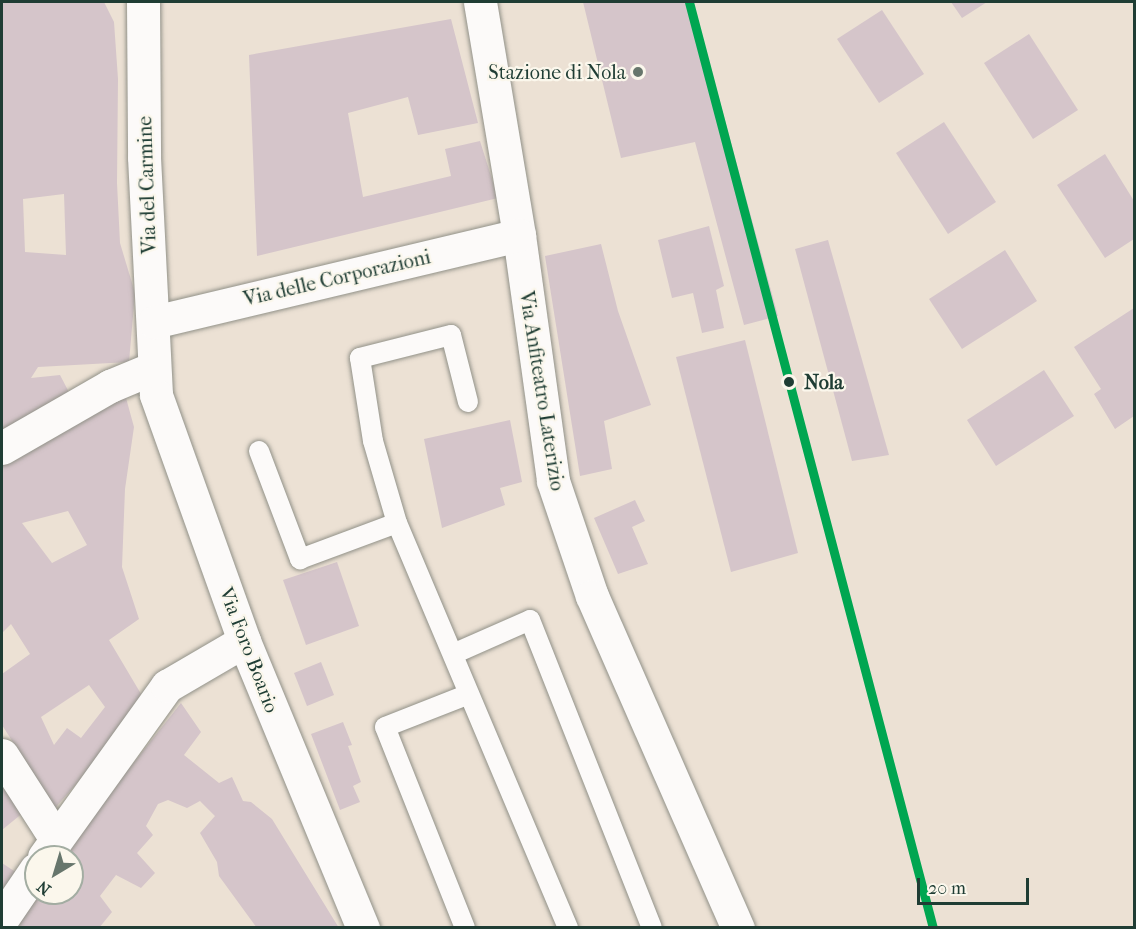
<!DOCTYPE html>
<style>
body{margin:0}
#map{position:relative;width:1136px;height:929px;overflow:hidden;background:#ece1d4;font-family:"IM FELL French Canon",serif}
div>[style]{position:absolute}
.building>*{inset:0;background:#d5c5ca}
.roads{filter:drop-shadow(0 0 2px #919188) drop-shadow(0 0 2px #919188)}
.lane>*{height:20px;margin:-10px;padding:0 10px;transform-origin:10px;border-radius:10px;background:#fcfaf9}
.street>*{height:33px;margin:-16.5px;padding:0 16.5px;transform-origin:16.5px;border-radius:16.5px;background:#fcfaf9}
.rail-1>*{height:9px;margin:-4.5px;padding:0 4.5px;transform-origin:4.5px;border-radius:4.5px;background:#00a651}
.dots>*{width:16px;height:16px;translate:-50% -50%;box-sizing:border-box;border:3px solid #fbf7ec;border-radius:50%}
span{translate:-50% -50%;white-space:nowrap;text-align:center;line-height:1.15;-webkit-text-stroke:4.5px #fbf7ec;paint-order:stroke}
.poi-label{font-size:20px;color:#1f3d34}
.right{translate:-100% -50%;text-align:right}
.street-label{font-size:20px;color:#1f3d34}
.stop-label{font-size:20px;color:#1f3d34;font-weight:700}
.left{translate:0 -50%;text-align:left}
.frame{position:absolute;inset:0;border:3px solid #1f3d34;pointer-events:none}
.north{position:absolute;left:24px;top:845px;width:60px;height:60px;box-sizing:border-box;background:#fbf7ec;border:2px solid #a3ada2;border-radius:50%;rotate:218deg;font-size:16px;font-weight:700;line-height:24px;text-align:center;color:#1f3d34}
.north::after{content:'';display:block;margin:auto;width:21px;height:27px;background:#67766c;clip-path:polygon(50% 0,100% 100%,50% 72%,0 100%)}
.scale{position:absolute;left:917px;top:878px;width:112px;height:27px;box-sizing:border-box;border:3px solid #1f3d34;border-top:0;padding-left:8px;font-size:18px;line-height:21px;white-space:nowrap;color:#1f3d34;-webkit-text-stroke:4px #fbf7ec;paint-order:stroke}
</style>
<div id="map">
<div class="building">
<div style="clip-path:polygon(evenodd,2px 2px,104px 2px,114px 22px,118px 79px,117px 183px,120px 243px,135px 293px,129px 362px,38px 367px,31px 378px,60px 375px,72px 398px,2px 438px,2px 2px,64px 194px,66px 255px,25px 252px,23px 199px,64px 194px)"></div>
<div style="clip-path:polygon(583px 2px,693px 2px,778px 316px,744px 325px,695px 142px,621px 158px)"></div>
<div style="clip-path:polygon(951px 2px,987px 2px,962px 18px)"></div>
<div style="clip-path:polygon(882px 10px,924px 74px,879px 103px,837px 39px)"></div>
<div style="clip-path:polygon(451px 19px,478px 123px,418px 135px,408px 97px,348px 113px,363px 197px,451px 176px,445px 149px,480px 141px,498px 198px,257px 256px,249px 55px)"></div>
<div style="clip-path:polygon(1029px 34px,1078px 110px,1033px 139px,984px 63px)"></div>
<div style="clip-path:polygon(944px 122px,996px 202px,948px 234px,896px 153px)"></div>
<div style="clip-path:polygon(1105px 154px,1134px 201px,1134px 239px,1105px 258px,1057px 185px)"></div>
<div style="clip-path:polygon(709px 226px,724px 286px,716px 290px,724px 328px,702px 333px,693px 293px,672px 298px,658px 240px)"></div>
<div style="clip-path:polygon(828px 240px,889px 455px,852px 461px,795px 249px)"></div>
<div style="clip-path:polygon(601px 244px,618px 311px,651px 405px,604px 421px,612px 469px,580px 476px,545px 256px)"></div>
<div style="clip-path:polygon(1005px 250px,1037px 301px,962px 349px,929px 299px)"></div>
<div style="clip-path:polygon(1134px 308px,1134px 416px,1115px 429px,1094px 394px,1101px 389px,1074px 347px)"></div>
<div style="clip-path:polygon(745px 340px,798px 553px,731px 572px,676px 357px)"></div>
<div style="clip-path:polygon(1044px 370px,1074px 416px,996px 466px,967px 420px)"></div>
<div style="clip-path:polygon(evenodd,123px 387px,134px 427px,125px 489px,122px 567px,139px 619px,109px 640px,147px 704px,55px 808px,2px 725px,2px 674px,30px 654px,11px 624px,2px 633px,2px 460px,123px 387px,68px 511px,87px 545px,52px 563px,22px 523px,68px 511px,123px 387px,89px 685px,105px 707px,81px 738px,67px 728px,54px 745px,41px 717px,89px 685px)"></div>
<div style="clip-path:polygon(510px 420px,522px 482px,500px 488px,505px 505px,442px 528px,424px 439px)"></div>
<div style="clip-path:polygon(635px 500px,645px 521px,632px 527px,648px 564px,618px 574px,594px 518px)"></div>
<div style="clip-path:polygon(337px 562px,359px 626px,306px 645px,283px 580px)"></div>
<div style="clip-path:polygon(321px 662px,334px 695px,307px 706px,294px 673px)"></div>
<div style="clip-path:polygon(181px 703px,201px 732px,184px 755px,219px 783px,232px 777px,243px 801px,251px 802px,272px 819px,339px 928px,257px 928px,219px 876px,217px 862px,200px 833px,215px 816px,200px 801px,187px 808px,168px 800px,158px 804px,146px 826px,153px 835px,137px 853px,155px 873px,141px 888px,116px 875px,100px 896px,112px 912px,99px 928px,9px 928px,37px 893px,72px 893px,72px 857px,59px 857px)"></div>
<div style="clip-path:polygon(343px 722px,352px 745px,348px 746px,361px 782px,353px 786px,360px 802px,340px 810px,311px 734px)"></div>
<div style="clip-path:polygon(2px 777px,24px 812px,2px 830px)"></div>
<div style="clip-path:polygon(2px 863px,26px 879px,2px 910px)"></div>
</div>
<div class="roads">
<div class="lane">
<div style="left:468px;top:402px;width:69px;rotate:-104.2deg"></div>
<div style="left:451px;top:335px;width:94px;rotate:165.8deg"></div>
<div style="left:360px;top:358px;width:84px;rotate:81.1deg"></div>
<div style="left:373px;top:441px;width:85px;rotate:73.7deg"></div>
<div style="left:397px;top:523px;width:440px;rotate:67.1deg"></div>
<div style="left:259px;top:451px;width:116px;rotate:69.2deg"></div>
<div style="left:300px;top:559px;width:103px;rotate:-20.4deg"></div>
<div style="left:453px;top:654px;width:84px;rotate:-23.8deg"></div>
<div style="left:530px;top:620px;width:331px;rotate:68.4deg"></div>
<div style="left:465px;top:928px;width:216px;rotate:-111.7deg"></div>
<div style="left:385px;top:727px;width:90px;rotate:-21.4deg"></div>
</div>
<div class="street">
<div style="left:143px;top:2px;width:155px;rotate:89.6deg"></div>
<div style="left:144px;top:157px;width:238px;rotate:87.1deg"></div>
<div style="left:156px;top:395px;width:261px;rotate:70.3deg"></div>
<div style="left:244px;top:641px;width:311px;rotate:67.5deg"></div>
<div style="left:480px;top:2px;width:236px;rotate:80.5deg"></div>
<div style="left:519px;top:235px;width:248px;rotate:82.1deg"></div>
<div style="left:553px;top:481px;width:121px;rotate:71.3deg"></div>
<div style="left:592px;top:596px;width:363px;rotate:66.3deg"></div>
<div style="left:154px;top:322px;width:375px;rotate:-13.4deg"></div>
<div style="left:2px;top:448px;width:125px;rotate:-29.9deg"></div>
<div style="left:110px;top:386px;width:47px;rotate:-22.7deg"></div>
<div style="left:2px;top:755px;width:100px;rotate:57.3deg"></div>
<div style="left:44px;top:857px;width:211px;rotate:-54.3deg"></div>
<div style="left:167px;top:686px;width:89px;rotate:-30.3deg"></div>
<div style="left:2px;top:919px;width:60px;rotate:-55.8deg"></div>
</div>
</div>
<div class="rail-1">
<div style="left:689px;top:2px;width:958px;rotate:75.24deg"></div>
</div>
<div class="dots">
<div style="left:638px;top:72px;background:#67766c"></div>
<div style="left:789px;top:382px;background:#1f3d34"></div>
</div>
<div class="poi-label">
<span class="right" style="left:626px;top:72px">Stazione di Nola</span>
</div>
<div class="street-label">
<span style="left:147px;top:185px;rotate:-92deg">Via del Carmine</span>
<span style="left:337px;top:278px;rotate:-13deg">Via delle Corporazioni</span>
<span style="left:542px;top:391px;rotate:81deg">Via Anfiteatro Laterizio</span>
<span style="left:249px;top:650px;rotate:69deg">Via Foro Boario</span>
</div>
<div class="stop-label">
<span class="left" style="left:804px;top:382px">Nola</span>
</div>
<div class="frame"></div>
<div class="north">N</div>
<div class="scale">20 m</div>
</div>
